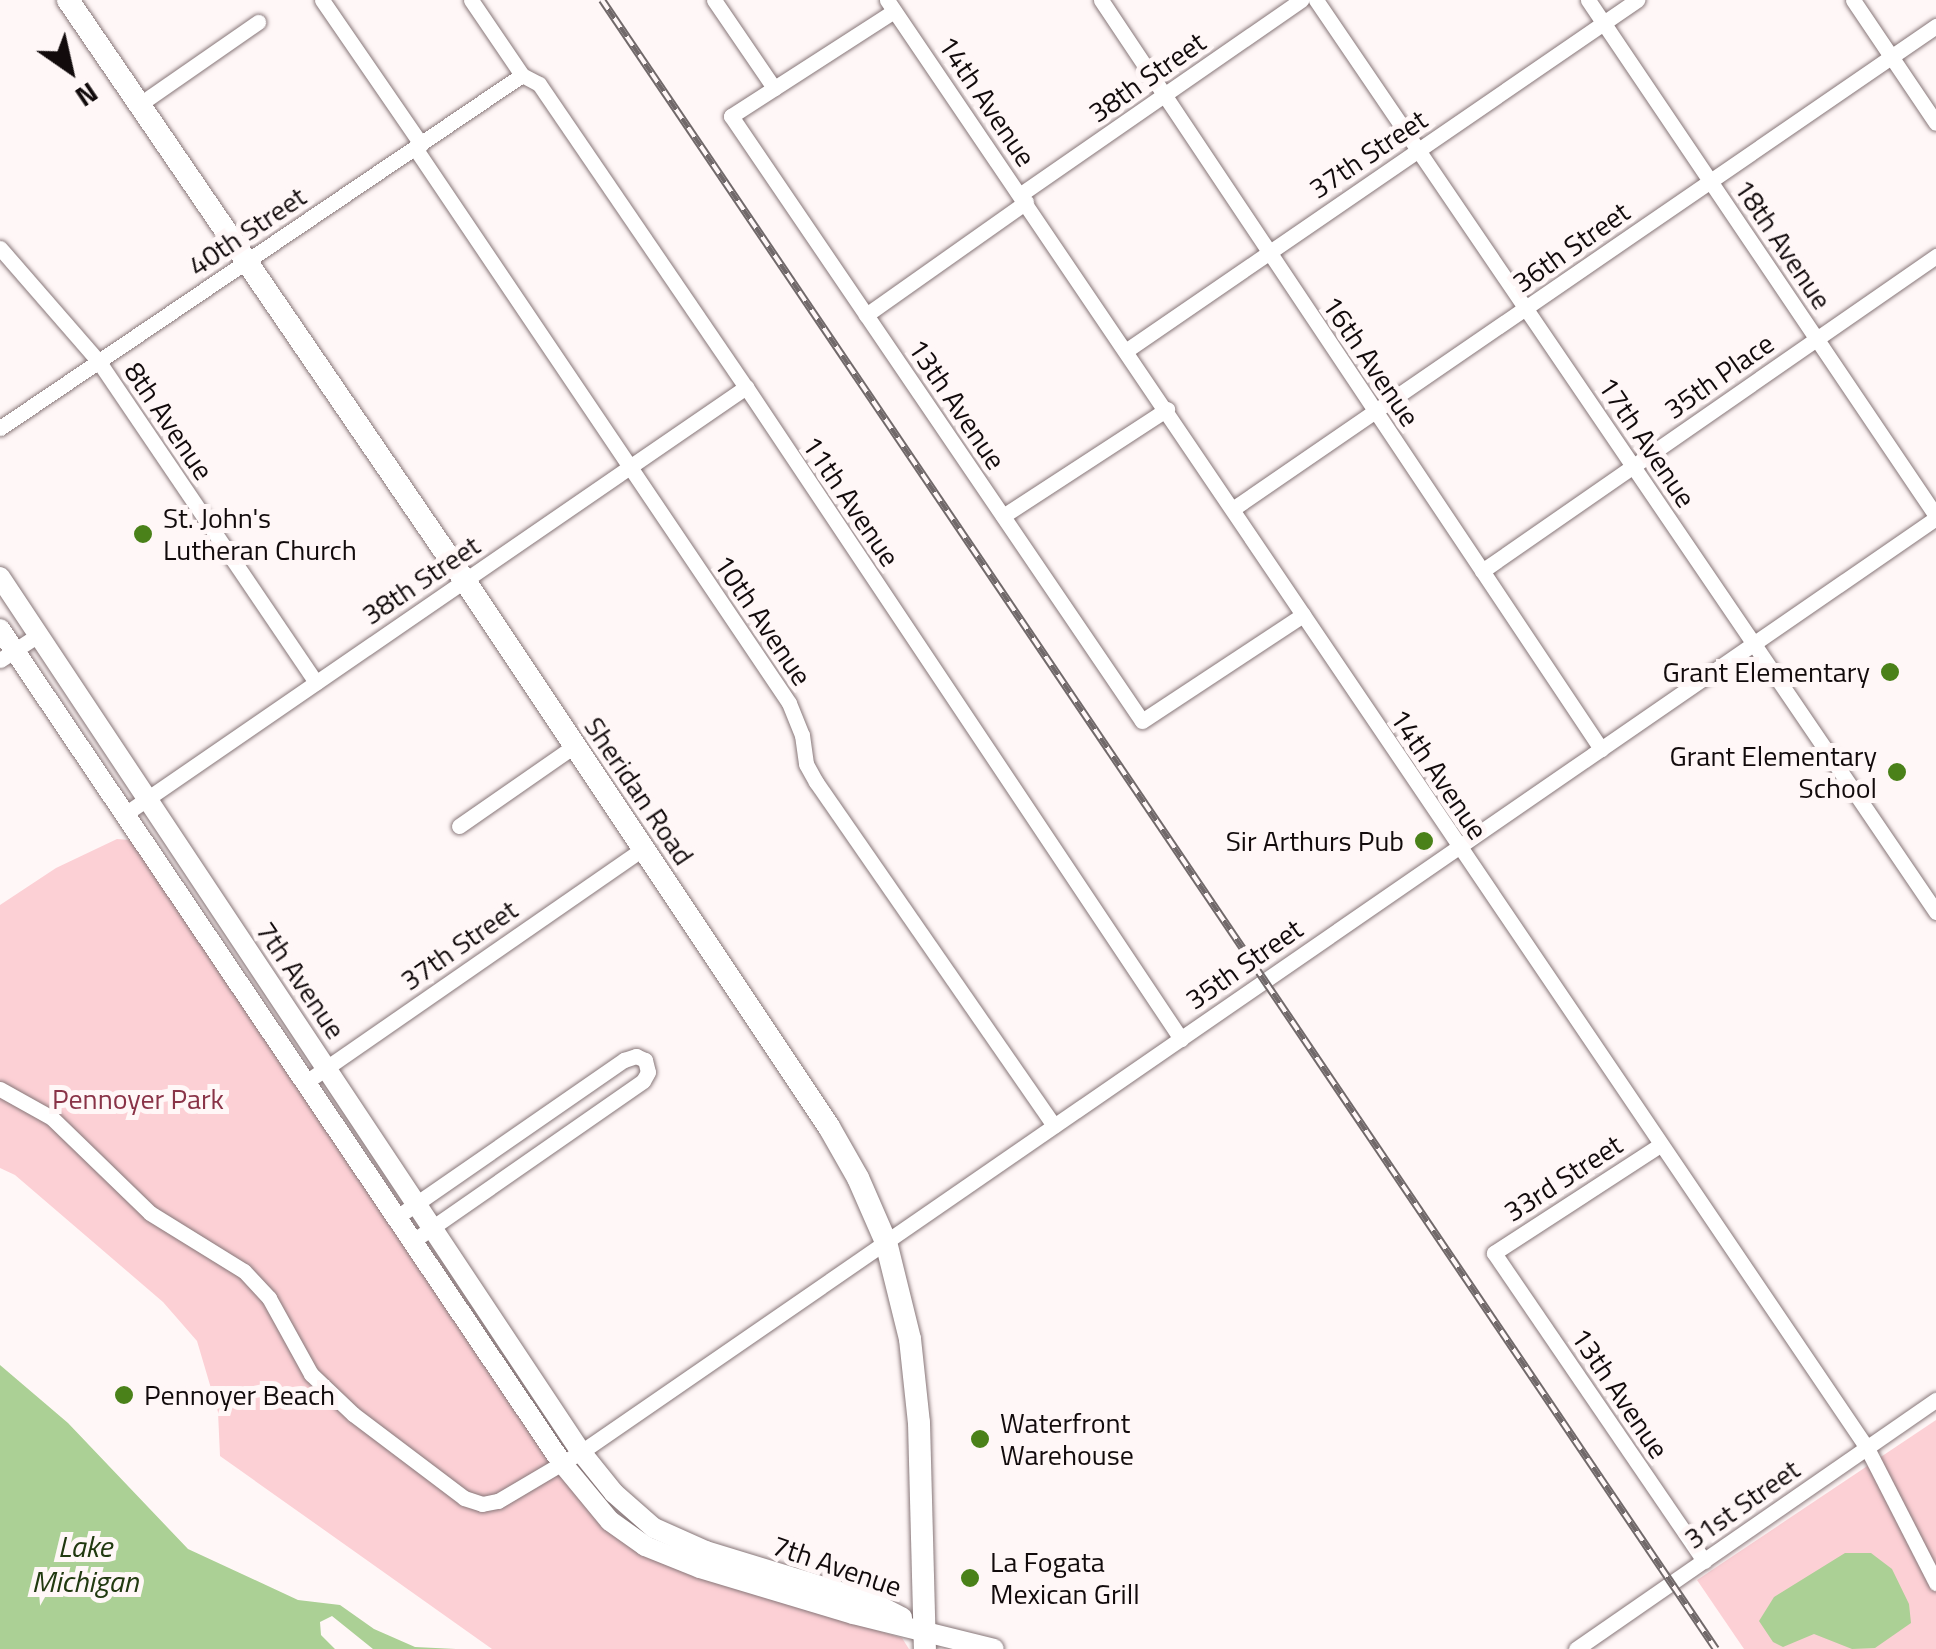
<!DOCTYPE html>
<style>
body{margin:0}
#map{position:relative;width:1936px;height:1649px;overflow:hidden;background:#fff7f7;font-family:"Titillium Web",sans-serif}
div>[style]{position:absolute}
.green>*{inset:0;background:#fcd0d5}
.water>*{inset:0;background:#abd095}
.roads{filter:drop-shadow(0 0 2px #877678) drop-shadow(0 0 2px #877678)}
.street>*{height:15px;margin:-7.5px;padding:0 7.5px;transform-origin:7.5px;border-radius:7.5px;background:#fff}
.secondary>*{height:20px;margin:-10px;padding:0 10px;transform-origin:10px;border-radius:10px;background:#fff}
.primary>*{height:22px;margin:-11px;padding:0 11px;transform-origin:11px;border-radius:11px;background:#fff}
.rail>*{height:8px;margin-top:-4px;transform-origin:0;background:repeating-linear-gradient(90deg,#fff7f7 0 11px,#71696a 0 22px);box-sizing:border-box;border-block:2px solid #71696a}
.dots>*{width:28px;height:28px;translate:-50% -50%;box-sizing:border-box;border:5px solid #fff7f7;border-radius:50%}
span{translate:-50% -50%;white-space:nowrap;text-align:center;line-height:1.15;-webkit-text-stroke:10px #fff7f7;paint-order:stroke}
.street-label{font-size:28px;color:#120b0c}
.poi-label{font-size:28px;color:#120b0c}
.left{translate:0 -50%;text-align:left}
.right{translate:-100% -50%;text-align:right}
.park-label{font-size:28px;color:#893347}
.water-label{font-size:30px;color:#213910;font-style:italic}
.north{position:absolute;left:20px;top:20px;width:100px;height:100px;-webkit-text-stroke:8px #fff7f7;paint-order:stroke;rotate:146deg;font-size:28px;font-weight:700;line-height:40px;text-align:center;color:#120b0c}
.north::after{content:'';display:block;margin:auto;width:35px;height:45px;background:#120b0c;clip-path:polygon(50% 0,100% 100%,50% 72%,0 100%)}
</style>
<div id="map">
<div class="green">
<div style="clip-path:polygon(117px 839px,131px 840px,621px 1540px,686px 1573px,902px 1638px,909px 1649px,492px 1649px,220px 1456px,218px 1412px,197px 1341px,163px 1302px,15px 1175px,0 1168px,0 905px,56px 868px)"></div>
<div style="clip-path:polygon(1936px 1420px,1936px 1649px,1744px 1649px,1697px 1580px)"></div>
</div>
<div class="water">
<div style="clip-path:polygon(0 1365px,68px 1423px,188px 1549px,298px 1600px,340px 1605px,374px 1629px,415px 1647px,456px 1649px,373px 1649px,332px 1616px,320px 1622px,321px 1635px,335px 1649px,0 1649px)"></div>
<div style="clip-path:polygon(1845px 1553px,1871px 1553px,1892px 1569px,1909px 1604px,1911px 1623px,1875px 1648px,1852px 1649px,1814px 1634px,1783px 1647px,1773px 1642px,1759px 1621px,1774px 1597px)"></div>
</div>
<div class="roads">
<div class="street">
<div style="left:322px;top:0;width:175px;rotate:55.5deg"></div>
<div style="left:471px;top:0;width:91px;rotate:55.8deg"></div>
<div style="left:522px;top:75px;width:19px;rotate:28deg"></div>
<div style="left:539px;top:84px;width:367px;rotate:55.7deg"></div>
<div style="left:746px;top:387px;width:784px;rotate:56.29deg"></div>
<div style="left:714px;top:0;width:107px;rotate:55.7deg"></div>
<div style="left:887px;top:0;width:1748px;rotate:55.91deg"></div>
<div style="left:1867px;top:1448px;width:152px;rotate:62.9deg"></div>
<div style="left:1101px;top:0;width:901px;rotate:56.27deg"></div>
<div style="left:1316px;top:0;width:1103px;rotate:55.79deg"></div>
<div style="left:1588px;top:0;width:622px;rotate:56deg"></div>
<div style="left:1853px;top:0;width:148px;rotate:56deg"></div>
<div style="left:894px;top:11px;width:194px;rotate:147.2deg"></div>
<div style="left:731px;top:116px;width:731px;rotate:55.81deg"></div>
<div style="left:1142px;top:721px;width:193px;rotate:-33.4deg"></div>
<div style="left:140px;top:104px;width:144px;rotate:-34.8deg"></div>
<div style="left:415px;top:148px;width:669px;rotate:56.02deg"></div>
<div style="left:789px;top:703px;width:35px;rotate:68deg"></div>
<div style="left:802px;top:735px;width:29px;rotate:82deg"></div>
<div style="left:806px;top:764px;width:21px;rotate:61deg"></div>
<div style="left:816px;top:782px;width:418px;rotate:55.3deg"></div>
<div style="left:1021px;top:194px;width:341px;rotate:-34.7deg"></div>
<div style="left:0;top:248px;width:151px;rotate:49deg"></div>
<div style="left:99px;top:362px;width:387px;rotate:55.9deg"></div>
<div style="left:866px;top:315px;width:196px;rotate:-35.2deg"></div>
<div style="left:1127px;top:350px;width:619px;rotate:-34.46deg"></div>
<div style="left:0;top:428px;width:630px;rotate:-34.07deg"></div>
<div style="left:1234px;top:508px;width:852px;rotate:-34.47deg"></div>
<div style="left:1003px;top:516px;width:196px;rotate:-33.1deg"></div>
<div style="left:1482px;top:571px;width:553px;rotate:-34.75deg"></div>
<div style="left:0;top:660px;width:45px;rotate:-33.3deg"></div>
<div style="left:125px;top:814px;width:754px;rotate:-34.51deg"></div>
<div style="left:459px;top:826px;width:140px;rotate:-34.8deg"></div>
<div style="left:306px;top:1082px;width:409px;rotate:-34.7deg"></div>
<div style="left:0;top:1089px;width:60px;rotate:29.1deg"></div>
<div style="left:52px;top:1118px;width:136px;rotate:44.1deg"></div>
<div style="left:150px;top:1213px;width:110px;rotate:31.7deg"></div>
<div style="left:244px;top:1271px;width:37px;rotate:47deg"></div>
<div style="left:269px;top:1298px;width:87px;rotate:61.1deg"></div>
<div style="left:311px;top:1374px;width:58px;rotate:43.6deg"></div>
<div style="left:353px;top:1414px;width:139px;rotate:37.1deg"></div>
<div style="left:464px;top:1498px;width:19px;rotate:18deg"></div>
<div style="left:482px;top:1504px;width:16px;rotate:-11deg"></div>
<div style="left:498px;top:1501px;width:96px;rotate:-30.6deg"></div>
<div style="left:581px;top:1452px;width:1646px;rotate:-34.58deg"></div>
<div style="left:1660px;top:1145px;width:198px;rotate:147deg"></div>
<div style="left:1494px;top:1253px;width:373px;rotate:55.7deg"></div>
<div style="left:397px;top:1217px;width:276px;rotate:-34.7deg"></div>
<div style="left:624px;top:1060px;width:13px;rotate:-18deg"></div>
<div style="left:636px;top:1056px;width:10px;rotate:24deg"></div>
<div style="left:645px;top:1060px;width:12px;rotate:76deg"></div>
<div style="left:648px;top:1072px;width:10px;rotate:119deg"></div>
<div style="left:643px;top:1081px;width:280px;rotate:145.2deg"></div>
<div style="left:1576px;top:1649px;width:438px;rotate:-34.7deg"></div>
</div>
<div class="secondary">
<div style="left:0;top:577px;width:1050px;rotate:56.42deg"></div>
<div style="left:581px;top:1452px;width:53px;rotate:51.2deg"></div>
<div style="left:614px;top:1493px;width:53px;rotate:41.2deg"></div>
<div style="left:654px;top:1528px;width:57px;rotate:23.9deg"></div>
<div style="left:706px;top:1551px;width:171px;rotate:17deg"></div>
<div style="left:870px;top:1601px;width:36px;rotate:27deg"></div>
<div style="left:0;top:629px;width:1006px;rotate:56.03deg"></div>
<div style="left:562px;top:1463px;width:75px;rotate:50.4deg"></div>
<div style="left:610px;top:1521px;width:43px;rotate:35.5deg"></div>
<div style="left:645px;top:1546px;width:59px;rotate:21.8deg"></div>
<div style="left:700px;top:1568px;width:160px;rotate:16.7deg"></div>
<div style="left:853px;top:1614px;width:145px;rotate:13.9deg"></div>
</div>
<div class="primary">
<div style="left:68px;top:0;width:704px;rotate:55.66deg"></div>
<div style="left:465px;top:581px;width:656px;rotate:56.31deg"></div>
<div style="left:829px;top:1127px;width:59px;rotate:60.4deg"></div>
<div style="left:858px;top:1178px;width:70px;rotate:66.4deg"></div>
<div style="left:886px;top:1242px;width:100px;rotate:76.1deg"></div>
<div style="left:910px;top:1339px;width:84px;rotate:83.9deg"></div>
<div style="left:919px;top:1423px;width:226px;rotate:88.5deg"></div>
</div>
</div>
<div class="rail">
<div style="left:602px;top:0;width:1990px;rotate:55.96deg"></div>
</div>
<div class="dots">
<div style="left:143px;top:534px;background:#4a8119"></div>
<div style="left:1890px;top:672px;background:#4a8119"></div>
<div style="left:1897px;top:772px;background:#4a8119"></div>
<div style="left:1424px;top:841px;background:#4a8119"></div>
<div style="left:124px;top:1395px;background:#4a8119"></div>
<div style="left:980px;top:1439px;background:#4a8119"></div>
<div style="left:970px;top:1578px;background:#4a8119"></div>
</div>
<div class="street-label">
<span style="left:1147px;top:77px;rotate:-35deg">38th Street</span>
<span style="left:987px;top:101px;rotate:56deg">14th Avenue</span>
<span style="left:1368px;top:154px;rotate:-34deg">37th Street</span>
<span style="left:247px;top:231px;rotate:-34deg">40th Street</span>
<span style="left:1783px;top:244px;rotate:56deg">18th Avenue</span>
<span style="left:1571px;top:247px;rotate:-35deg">36th Street</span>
<span style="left:1371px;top:361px;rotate:56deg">16th Avenue</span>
<span style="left:1719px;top:376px;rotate:-35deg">35th Place</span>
<span style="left:957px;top:404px;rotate:56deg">13th Avenue</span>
<span style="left:169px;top:421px;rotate:56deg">8th Avenue</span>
<span style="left:1647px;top:442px;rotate:56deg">17th Avenue</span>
<span style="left:851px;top:501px;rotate:56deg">11th Avenue</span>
<span style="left:421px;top:580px;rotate:-34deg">38th Street</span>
<span style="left:763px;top:620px;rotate:56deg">10th Avenue</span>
<span style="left:1439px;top:774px;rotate:56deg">14th Avenue</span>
<span style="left:639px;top:791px;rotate:56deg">Sheridan Road</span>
<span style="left:459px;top:945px;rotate:-35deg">37th Street</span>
<span style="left:1244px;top:964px;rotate:-35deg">35th Street</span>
<span style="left:301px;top:980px;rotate:56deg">7th Avenue</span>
<span style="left:1563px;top:1178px;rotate:-33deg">33rd Street</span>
<span style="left:1620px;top:1393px;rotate:56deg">13th Avenue</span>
<span style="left:1742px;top:1504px;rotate:-35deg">31st Street</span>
<span style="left:837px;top:1566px;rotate:19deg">7th Avenue</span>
</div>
<div class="poi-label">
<span class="left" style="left:163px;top:534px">St. John's<br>Lutheran Church</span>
<span class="right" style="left:1870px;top:672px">Grant Elementary</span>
<span class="right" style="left:1877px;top:772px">Grant Elementary<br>School</span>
<span class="right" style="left:1404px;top:841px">Sir Arthurs Pub</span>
<span class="left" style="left:144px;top:1395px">Pennoyer Beach</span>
<span class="left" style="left:1000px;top:1439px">Waterfront<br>Warehouse</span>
<span class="left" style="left:990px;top:1578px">La Fogata<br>Mexican Grill</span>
</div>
<div class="park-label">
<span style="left:138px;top:1099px">Pennoyer Park</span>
</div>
<div class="water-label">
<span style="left:85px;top:1563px">Lake<br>Michigan</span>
</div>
<div class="north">N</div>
</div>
